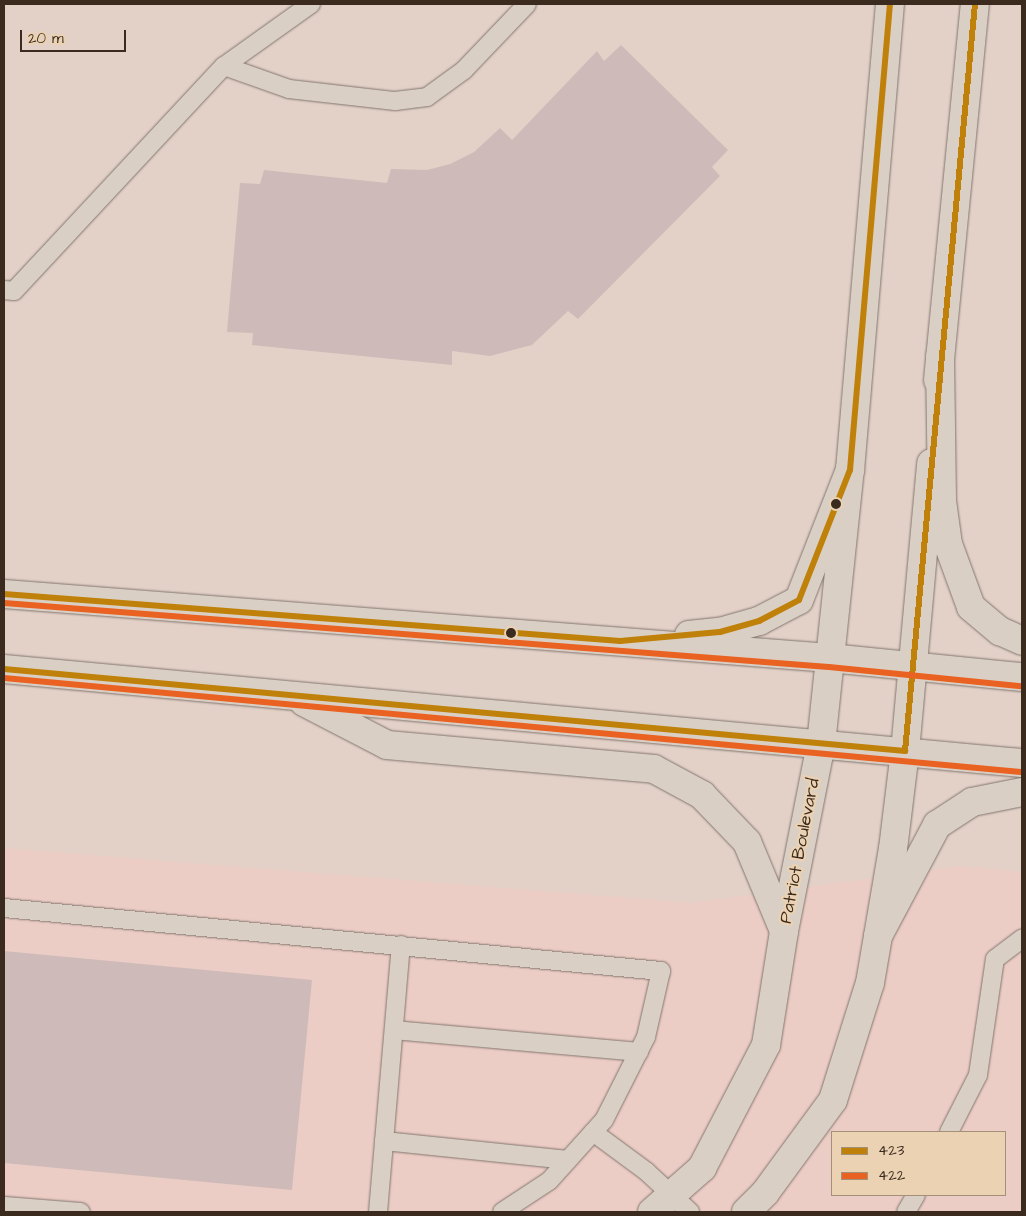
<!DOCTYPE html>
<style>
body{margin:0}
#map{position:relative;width:1026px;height:1216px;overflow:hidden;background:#e3d1c8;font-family:"Architects Daughter",sans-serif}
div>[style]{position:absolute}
.built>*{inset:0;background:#eccdc5}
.building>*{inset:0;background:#cebbb9}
.roads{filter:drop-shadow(0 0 1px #82766f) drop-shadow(0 0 1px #82766f)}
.service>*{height:18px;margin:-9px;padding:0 9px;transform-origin:9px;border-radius:9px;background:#dacfc5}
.minor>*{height:28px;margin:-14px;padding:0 14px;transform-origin:14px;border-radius:14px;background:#dacfc5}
.secondary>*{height:28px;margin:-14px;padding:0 14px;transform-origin:14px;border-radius:14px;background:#dacfc5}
.primary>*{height:28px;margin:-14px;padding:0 14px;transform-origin:14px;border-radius:14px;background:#dacfc5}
.bus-1>*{height:6px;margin:-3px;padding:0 3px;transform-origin:3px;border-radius:3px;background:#bf8109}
.bus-2>*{height:6px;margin:-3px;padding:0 3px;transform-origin:3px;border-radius:3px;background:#e96222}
.dots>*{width:14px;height:14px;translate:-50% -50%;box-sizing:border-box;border:2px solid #ead2b2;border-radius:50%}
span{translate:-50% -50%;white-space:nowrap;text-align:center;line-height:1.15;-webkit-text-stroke:4.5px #ead2b2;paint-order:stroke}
.street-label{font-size:18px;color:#3b2a1e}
.frame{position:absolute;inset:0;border:5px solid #3b2a1e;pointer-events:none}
.legend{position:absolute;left:831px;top:1131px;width:175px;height:65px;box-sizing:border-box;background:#ead2b2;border:1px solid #a48f77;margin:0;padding:6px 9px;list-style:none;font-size:15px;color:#3b2a1e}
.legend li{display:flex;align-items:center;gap:10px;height:25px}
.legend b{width:25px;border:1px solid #a48f77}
.scale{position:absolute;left:20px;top:30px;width:106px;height:22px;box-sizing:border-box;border:2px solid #3b2a1e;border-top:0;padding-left:6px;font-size:15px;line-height:18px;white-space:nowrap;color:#3b2a1e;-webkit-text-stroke:4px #ead2b2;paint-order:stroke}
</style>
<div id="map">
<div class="built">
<div style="clip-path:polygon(evenodd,4px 848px,692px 903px,960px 866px,1022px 872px,1022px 1212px,4px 1212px,4px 848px,832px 1132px,1005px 1132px,1005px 1195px,832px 1195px,832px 1132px)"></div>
</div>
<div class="building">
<div style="clip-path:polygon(621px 45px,728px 150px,712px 167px,720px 176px,578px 319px,568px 311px,532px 345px,490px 356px,452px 351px,452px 365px,252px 345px,253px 333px,227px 332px,240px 183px,260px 184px,264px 170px,387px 183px,391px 169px,427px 170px,450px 164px,474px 152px,500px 128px,512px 140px,597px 51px,604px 61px)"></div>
<div style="clip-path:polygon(4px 951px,312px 980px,292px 1190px,4px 1163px)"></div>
</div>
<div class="roads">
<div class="service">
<div style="left:224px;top:66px;width:69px;rotate:19.5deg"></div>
<div style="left:289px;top:89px;width:107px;rotate:6.5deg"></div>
<div style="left:395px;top:101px;width:32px;rotate:-7deg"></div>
<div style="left:427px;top:97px;width:46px;rotate:-36.1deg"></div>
<div style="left:464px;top:70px;width:91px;rotate:-46.3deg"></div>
<div style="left:4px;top:290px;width:10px;rotate:6deg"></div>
<div style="left:14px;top:291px;width:308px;rotate:-47deg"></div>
<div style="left:224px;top:66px;width:107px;rotate:-35.5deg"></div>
<div style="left:4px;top:908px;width:660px;rotate:5.48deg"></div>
<div style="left:661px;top:971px;width:68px;rotate:102.8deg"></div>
<div style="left:646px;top:1037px;width:93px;rotate:116.8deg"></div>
<div style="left:604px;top:1120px;width:82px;rotate:132deg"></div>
<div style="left:549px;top:1181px;width:56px;rotate:146.6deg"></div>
<div style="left:394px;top:1030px;width:246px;rotate:5.1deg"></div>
<div style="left:593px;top:1132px;width:67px;rotate:36.5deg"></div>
<div style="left:647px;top:1172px;width:59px;rotate:42.9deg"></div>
<div style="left:949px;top:1132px;width:64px;rotate:-63deg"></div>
<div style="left:978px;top:1075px;width:117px;rotate:-81.7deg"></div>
<div style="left:995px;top:959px;width:34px;rotate:-37deg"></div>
<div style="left:384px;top:1141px;width:185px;rotate:5.9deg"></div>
<div style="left:4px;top:1206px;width:77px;rotate:4.5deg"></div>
<div style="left:378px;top:1212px;width:268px;rotate:-85.1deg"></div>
<div style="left:906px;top:1212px;width:20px;rotate:-60deg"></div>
</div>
<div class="minor">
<div style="left:652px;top:1212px;width:67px;rotate:-41.3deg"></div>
<div style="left:702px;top:1168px;width:139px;rotate:-62.5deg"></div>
<div style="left:766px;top:1045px;width:115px;rotate:-81deg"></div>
<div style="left:784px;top:931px;width:191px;rotate:-78.8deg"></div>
<div style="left:746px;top:1212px;width:27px;rotate:-45deg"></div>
<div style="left:765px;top:1193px;width:115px;rotate:-53.8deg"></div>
<div style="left:833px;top:1100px;width:123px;rotate:-72.5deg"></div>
<div style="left:870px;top:983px;width:136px;rotate:-80.3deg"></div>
<div style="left:893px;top:849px;width:99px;rotate:-83deg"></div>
</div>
<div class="secondary">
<div style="left:938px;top:380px;width:378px;rotate:-84.4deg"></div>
<div style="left:821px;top:744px;width:276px;rotate:-84deg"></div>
<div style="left:850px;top:470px;width:468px;rotate:-85.1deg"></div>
<div style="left:905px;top:751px;width:289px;rotate:-84.8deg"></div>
</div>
<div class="primary">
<div style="left:940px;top:357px;width:144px;rotate:89.2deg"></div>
<div style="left:942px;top:501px;width:43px;rotate:82.1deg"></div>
<div style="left:948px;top:544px;width:67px;rotate:69.9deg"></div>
<div style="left:971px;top:607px;width:38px;rotate:40deg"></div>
<div style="left:1000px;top:631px;width:24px;rotate:24deg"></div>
<div style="left:4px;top:594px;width:828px;rotate:4.43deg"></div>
<div style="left:830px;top:658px;width:193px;rotate:5.7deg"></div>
<div style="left:689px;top:635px;width:31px;rotate:-6deg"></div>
<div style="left:720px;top:632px;width:41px;rotate:-15.8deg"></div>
<div style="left:759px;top:621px;width:45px;rotate:-27.7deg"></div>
<div style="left:799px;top:600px;width:140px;rotate:-68.6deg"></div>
<div style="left:4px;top:669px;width:1022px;rotate:5.28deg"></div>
<div style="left:304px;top:702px;width:93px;rotate:27.4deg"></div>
<div style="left:387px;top:745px;width:268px;rotate:5.1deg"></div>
<div style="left:654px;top:769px;width:55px;rotate:28.4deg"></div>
<div style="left:702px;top:795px;width:65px;rotate:46.2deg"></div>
<div style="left:747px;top:842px;width:96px;rotate:67.4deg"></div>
<div style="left:878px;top:936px;width:126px;rotate:-62deg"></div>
<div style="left:937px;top:825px;width:42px;rotate:-33.3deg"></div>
<div style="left:972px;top:802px;width:51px;rotate:-11.3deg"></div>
</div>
</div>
<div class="bus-1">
<div style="left:4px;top:594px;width:618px;rotate:4.36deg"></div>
<div style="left:620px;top:641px;width:100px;rotate:-5.1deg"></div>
<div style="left:720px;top:632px;width:41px;rotate:-15.8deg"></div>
<div style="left:759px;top:621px;width:45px;rotate:-27.7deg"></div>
<div style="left:799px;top:600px;width:140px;rotate:-68.6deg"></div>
<div style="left:850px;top:470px;width:468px;rotate:-85.1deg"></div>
<div style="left:4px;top:669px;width:905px;rotate:5.2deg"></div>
<div style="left:905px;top:751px;width:750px;rotate:-84.65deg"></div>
</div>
<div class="bus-2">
<div style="left:4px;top:603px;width:827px;rotate:4.44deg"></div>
<div style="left:829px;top:667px;width:193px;rotate:5.7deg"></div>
<div style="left:4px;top:678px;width:1021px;rotate:5.28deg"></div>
</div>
<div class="dots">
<div style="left:836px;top:504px;background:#3b2a1e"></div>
<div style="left:511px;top:633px;background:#3b2a1e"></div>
</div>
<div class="street-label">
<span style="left:800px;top:851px;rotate:-79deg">Patriot Boulevard</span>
</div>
<div class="frame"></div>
<ul class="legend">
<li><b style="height:6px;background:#bf8109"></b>423</li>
<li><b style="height:6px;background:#e96222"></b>422</li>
</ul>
<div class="scale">20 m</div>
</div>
